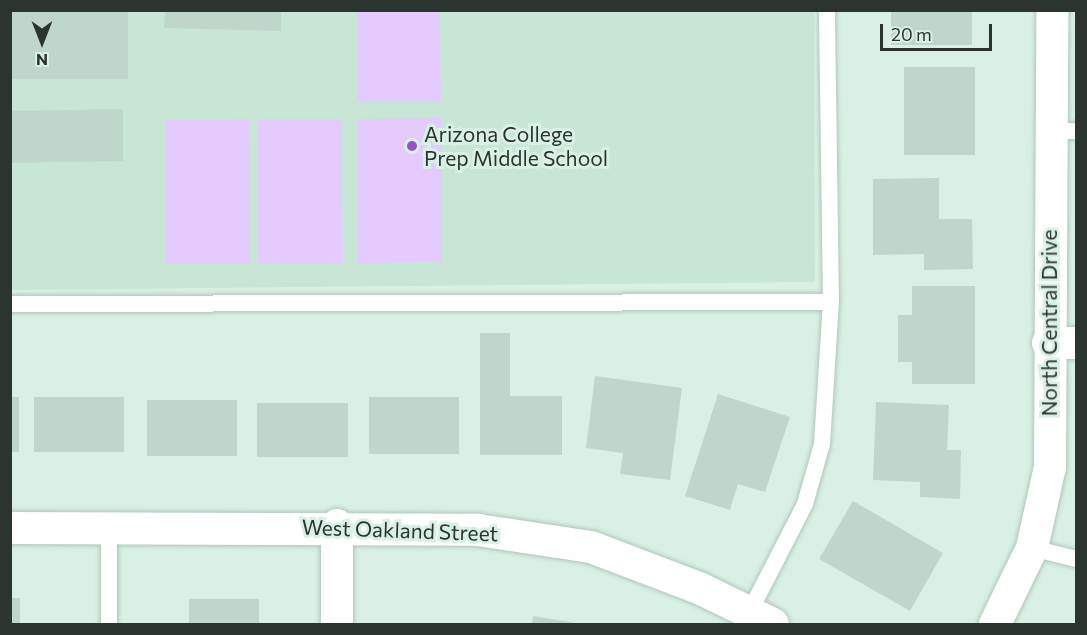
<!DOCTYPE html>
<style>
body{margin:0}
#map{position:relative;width:1087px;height:635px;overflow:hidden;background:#d9f1e5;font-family:Commissioner,sans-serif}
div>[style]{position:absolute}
.built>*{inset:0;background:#c7e6d5}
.green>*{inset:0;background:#e5cafe}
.building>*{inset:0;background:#bfd7cb}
.roads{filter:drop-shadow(0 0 2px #afc6ba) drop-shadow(0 0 2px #afc6ba)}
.service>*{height:16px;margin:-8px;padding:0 8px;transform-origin:8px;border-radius:8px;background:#fff}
.minor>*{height:32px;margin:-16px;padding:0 16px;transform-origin:16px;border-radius:16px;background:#fff}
.dots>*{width:16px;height:16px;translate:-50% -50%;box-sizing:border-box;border:3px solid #d9f1e5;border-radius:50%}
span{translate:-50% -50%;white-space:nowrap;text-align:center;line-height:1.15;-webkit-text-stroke:6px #d9f1e5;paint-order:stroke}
.poi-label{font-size:21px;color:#2b342f}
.left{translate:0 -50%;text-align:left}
.street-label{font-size:21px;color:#2b342f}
.frame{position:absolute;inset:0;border:12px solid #2b342f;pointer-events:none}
.north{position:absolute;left:12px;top:12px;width:60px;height:60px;-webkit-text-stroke:4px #d9f1e5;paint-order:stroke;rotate:180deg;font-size:16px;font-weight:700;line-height:24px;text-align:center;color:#2b342f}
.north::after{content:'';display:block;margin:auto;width:21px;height:27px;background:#2b342f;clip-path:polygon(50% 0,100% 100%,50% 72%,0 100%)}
.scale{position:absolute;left:880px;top:24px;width:112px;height:27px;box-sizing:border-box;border:3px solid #2b342f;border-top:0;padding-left:8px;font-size:18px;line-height:21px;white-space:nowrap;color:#2b342f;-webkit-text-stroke:4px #d9f1e5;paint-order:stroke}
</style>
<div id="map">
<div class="built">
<div style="clip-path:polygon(10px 11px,814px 11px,815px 282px,11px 290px)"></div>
</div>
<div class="green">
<div style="clip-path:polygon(357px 11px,440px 11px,441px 101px,357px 101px)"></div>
<div style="clip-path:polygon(441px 118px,442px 262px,358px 263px,357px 119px)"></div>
<div style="clip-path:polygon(249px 119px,250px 264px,166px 264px,165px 120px)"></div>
<div style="clip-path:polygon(257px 119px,341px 119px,343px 263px,258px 264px)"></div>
</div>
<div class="building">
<div style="clip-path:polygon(10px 10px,128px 10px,128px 79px,10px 79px)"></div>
<div style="clip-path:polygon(165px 10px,281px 10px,281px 31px,164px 28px)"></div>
<div style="clip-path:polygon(891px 10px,972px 10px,972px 45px,891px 45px)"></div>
<div style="clip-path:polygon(904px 67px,975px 67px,975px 155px,904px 155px)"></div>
<div style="clip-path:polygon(123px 109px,123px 161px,10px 163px,10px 111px)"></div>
<div style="clip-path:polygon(939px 178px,939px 219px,972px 219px,973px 269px,924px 270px,924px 254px,873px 255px,873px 179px)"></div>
<div style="clip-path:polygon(912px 286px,975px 286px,975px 384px,912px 384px,912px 362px,898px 362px,898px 315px,912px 315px)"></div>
<div style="clip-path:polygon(480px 333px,510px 333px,510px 396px,562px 396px,562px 455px,480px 455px)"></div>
<div style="clip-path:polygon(595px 376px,682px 388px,670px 480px,620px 474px,623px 453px,586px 448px)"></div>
<div style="clip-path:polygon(718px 394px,790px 417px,765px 492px,738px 484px,730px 510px,685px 496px)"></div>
<div style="clip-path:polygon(10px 397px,19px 397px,19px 452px,10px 452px)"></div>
<div style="clip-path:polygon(34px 397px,124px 397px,124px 452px,34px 452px)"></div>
<div style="clip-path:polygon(369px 397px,459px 397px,459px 454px,369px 454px)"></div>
<div style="clip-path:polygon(147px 400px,237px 400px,237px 456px,147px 456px)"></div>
<div style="clip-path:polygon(876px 402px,949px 405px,947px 450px,961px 450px,960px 499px,920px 497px,920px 482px,873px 480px)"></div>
<div style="clip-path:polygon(257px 403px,348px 403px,348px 457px,257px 457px)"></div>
<div style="clip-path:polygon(853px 501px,943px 553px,910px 611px,819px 559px)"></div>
<div style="clip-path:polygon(10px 598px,20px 598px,20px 624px,10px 624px)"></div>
<div style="clip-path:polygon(189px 599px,259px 599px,259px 624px,189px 624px)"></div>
<div style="clip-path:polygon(533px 616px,576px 623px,576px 624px,532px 624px)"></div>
</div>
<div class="roads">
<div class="service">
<div style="left:1050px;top:131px;width:26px"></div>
<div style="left:10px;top:304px;width:821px;rotate:-0.14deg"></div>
<div style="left:109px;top:527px;width:97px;rotate:90deg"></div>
<div style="left:1032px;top:548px;width:45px;rotate:14deg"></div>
<div style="left:749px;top:613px;width:123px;rotate:-62.8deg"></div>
<div style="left:805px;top:504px;width:62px;rotate:-74.2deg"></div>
<div style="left:822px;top:444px;width:142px;rotate:-86.4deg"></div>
<div style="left:831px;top:302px;width:292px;rotate:-90.8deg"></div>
</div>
<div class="minor">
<div style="left:1048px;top:343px;width:28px"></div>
<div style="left:10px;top:528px;width:468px;rotate:0.2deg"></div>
<div style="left:478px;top:530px;width:114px;rotate:8.6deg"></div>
<div style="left:591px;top:547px;width:116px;rotate:20.8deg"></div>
<div style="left:699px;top:588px;width:82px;rotate:25.9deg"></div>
<div style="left:337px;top:624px;width:99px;rotate:-90deg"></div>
<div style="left:995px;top:624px;width:85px;rotate:-64deg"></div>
<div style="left:1032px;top:548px;width:83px;rotate:-77.5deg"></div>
<div style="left:1050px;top:467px;width:457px;rotate:-89.7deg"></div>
</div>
</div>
<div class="dots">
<div style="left:412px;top:146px;background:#9754c8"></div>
</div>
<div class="poi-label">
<span class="left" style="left:424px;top:146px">Arizona College<br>Prep Middle School</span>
</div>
<div class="street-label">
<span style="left:1049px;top:323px;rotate:-90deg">North Central Drive</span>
<span style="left:400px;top:530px;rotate:2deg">West Oakland Street</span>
</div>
<div class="frame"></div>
<div class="north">N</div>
<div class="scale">20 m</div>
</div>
